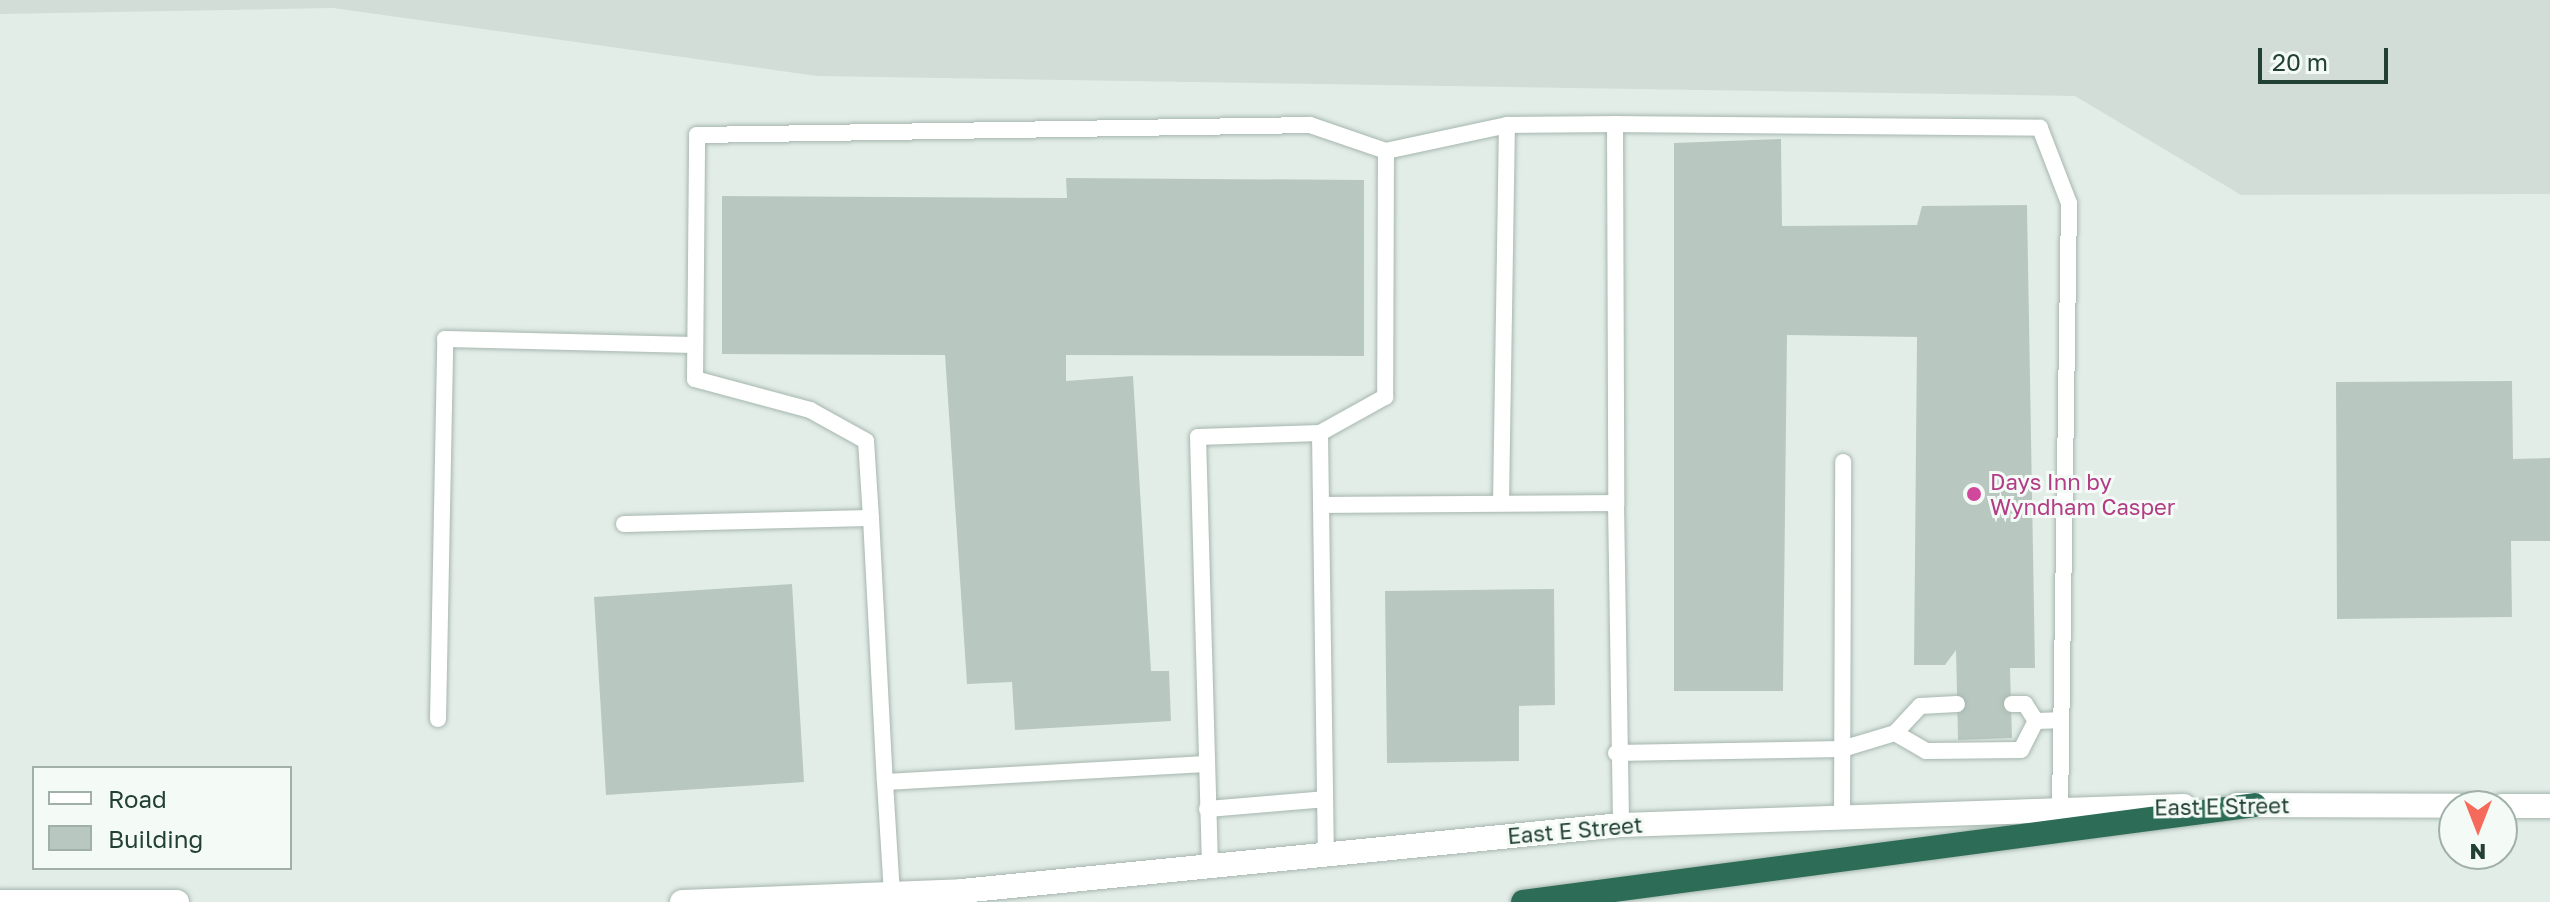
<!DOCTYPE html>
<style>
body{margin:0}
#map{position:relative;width:2550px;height:902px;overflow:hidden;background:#e3ede8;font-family:"Golos Text",sans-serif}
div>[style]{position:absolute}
.built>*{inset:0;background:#d1ddd6}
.building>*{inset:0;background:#b8c8c0}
.roads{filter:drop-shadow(0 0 2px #a5b6ae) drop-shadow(0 0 2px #a5b6ae)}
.service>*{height:16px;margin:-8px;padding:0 8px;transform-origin:8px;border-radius:8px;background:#fff}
.secondary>*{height:24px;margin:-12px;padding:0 12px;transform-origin:12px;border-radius:12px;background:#fff}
.motorway>*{height:24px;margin:-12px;padding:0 12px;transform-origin:12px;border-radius:12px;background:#2d6d57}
.dots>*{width:22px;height:22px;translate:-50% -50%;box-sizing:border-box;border:4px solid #f4faf6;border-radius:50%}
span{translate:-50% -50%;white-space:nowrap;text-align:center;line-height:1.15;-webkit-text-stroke:6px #f4faf6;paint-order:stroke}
.hotel-label{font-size:22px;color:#b23c85}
.left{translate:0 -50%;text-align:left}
.street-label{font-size:22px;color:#224034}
.legend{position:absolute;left:32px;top:766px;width:260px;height:104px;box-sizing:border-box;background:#f4faf6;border:2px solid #a0b0a8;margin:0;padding:10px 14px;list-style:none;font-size:24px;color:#224034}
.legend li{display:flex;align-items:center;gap:16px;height:40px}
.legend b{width:40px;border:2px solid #a0b0a8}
.north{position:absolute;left:2438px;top:790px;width:80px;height:80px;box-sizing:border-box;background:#f4faf6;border:2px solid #a0b0a8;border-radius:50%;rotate:180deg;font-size:22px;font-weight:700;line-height:32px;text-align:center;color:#224034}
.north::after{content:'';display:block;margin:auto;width:28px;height:36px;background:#f56a5a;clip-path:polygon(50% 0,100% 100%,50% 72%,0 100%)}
.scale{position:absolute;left:2258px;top:48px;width:130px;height:36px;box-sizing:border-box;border:4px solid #224034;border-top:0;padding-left:10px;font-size:24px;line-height:28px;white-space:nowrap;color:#224034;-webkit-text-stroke:6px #f4faf6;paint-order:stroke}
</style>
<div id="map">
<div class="built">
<div style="clip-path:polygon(0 0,2550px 0,2550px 194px,2241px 195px,2075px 96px,817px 76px,333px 8px,0 14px)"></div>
</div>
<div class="building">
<div style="clip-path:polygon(1781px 139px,1782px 226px,1917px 225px,1922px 206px,2027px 205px,2035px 668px,2010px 668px,2012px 738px,1958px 740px,1956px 650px,1945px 665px,1914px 665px,1917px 337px,1787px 335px,1783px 691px,1674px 691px,1674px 143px)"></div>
<div style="clip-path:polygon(1066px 178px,1364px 180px,1364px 356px,1066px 355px,1066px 381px,1133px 376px,1151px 671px,1169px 671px,1171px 721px,1015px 730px,1012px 682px,967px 684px,945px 355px,722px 354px,722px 196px,1067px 198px)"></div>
<div style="clip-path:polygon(2512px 381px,2513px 459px,2550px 458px,2550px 541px,2511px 541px,2512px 617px,2337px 619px,2336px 382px)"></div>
<div style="clip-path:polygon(792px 584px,804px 782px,606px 795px,594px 597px)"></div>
<div style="clip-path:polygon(1554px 589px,1555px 705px,1519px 706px,1519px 761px,1387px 763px,1385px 591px)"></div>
</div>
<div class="roads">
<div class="service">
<div style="left:1615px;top:124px;width:425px;rotate:0.5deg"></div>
<div style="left:2040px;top:128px;width:80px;rotate:68.9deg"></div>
<div style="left:2069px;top:203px;width:605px;rotate:90.85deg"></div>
<div style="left:1386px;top:151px;width:124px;rotate:-12.1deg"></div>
<div style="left:1501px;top:503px;width:378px;rotate:-89.1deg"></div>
<div style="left:1507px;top:125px;width:108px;rotate:-0.5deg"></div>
<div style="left:1615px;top:124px;width:379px;rotate:89.8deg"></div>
<div style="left:1321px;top:505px;width:295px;rotate:-0.4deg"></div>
<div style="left:1616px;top:503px;width:322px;rotate:89.1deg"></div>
<div style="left:871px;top:518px;width:77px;rotate:-93.7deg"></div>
<div style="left:866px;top:441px;width:64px;rotate:-151deg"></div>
<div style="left:810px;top:410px;width:119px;rotate:-164.9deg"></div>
<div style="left:695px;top:379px;width:244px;rotate:-89.5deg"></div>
<div style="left:697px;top:135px;width:613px;rotate:-0.93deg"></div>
<div style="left:1310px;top:125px;width:80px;rotate:18.9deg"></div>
<div style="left:1386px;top:151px;width:246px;rotate:90.2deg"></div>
<div style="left:1385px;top:397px;width:74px;rotate:151deg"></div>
<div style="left:624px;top:524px;width:247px;rotate:-1.4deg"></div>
<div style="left:871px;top:518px;width:264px;rotate:87deg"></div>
<div style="left:2012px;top:704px;width:13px"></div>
<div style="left:2025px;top:704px;width:20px;rotate:57deg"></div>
<div style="left:438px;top:719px;width:380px;rotate:-88.9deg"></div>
<div style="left:445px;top:339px;width:250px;rotate:1.4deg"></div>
<div style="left:1895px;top:733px;width:37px;rotate:-47deg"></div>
<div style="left:1920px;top:706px;width:37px;rotate:-3deg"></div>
<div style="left:1616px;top:753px;width:226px;rotate:-1deg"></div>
<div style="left:1842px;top:749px;width:55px;rotate:-16.8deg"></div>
<div style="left:1895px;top:733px;width:36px;rotate:30deg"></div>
<div style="left:1926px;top:751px;width:95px;rotate:-0.6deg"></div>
<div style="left:2021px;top:750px;width:33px;rotate:-63deg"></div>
<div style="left:2036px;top:721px;width:23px;rotate:-2deg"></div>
<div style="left:1207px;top:809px;width:118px;rotate:-4.8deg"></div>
<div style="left:1842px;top:813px;width:351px;rotate:-89.8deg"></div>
<div style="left:1210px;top:866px;width:429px;rotate:-91.6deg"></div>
<div style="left:1198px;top:437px;width:122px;rotate:-1.9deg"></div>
<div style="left:1320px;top:433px;width:421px;rotate:89.2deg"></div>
<div style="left:892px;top:894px;width:112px;rotate:-93.6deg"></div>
<div style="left:885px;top:782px;width:322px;rotate:-3.2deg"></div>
</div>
<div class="secondary">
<div style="left:2237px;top:805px;width:234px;rotate:0.2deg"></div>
<div style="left:2502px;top:806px;width:48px"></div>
<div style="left:0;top:902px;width:177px"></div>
<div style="left:682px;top:902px;width:280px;rotate:-2.2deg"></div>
<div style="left:962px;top:891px;width:662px;rotate:-5.72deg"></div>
<div style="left:1621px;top:825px;width:563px;rotate:-1.93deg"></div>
</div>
<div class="motorway">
<div style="left:1523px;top:902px;width:738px;rotate:-7.55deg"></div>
</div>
</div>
<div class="dots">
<div style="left:1974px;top:494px;background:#d1479c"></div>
</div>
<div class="hotel-label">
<span class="left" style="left:1990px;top:494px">Days Inn by<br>Wyndham Casper</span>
</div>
<div class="street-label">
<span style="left:2222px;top:806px;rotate:-1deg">East E Street</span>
<span style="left:1575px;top:830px;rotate:-5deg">East E Street</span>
</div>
<ul class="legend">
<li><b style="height:10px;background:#fff"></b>Road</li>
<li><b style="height:22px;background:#b8c8c0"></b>Building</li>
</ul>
<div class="north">N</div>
<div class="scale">20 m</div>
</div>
